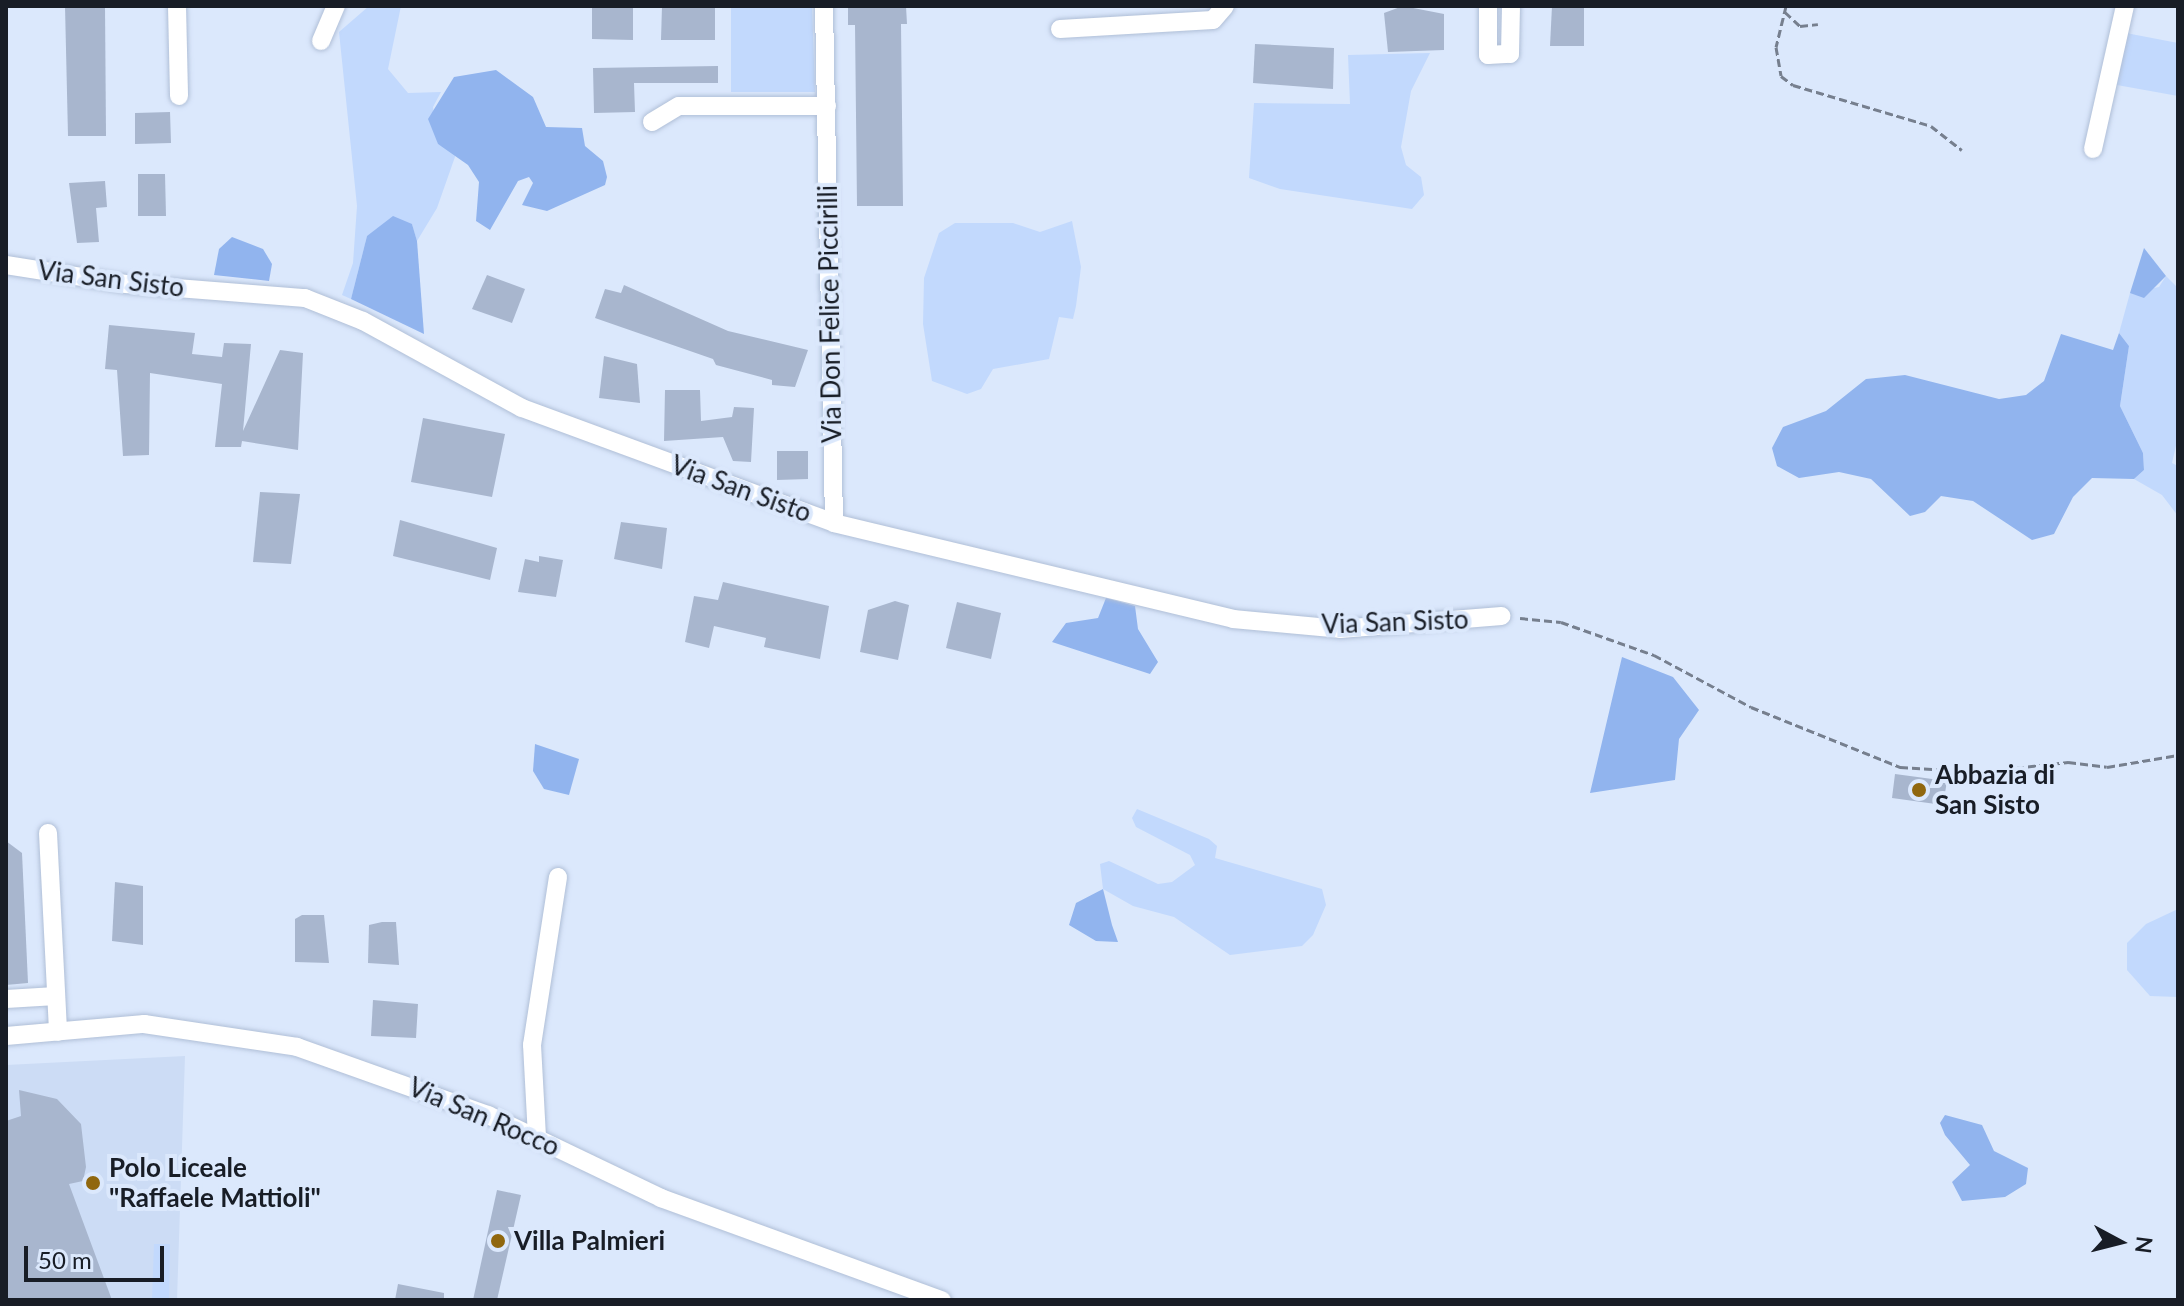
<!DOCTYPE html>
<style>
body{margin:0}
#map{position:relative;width:2184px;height:1306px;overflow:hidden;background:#dbe8fc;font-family:Lato,sans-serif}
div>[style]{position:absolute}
.built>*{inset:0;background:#ccdcf5}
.green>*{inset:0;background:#c2d9fd}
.forest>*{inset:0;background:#91b4ee}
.building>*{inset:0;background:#a8b6ce}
.path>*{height:3px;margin-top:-1.5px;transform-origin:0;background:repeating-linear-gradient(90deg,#767f8e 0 8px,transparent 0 12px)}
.roads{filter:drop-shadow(0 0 2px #b0bfd7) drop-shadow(0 0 2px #b0bfd7)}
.minor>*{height:18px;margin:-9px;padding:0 9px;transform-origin:9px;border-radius:9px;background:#fff}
.dots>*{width:22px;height:22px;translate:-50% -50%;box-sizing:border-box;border:4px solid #dbe8fc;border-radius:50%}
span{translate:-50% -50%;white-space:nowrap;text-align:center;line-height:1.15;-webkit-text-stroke:8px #dbe8fc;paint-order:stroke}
.street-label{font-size:26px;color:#181d26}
.poi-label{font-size:26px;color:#181d26;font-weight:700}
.left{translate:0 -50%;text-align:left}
.frame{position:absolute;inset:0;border:8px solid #181d26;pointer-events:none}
.north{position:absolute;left:2080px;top:1202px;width:80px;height:80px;-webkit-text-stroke:6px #dbe8fc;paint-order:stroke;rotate:97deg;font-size:22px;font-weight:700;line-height:32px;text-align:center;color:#181d26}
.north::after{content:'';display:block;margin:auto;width:28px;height:36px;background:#181d26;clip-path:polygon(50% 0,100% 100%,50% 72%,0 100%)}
.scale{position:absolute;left:24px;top:1246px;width:140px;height:36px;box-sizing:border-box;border:4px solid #181d26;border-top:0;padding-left:10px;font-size:24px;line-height:28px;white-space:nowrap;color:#181d26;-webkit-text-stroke:6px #dbe8fc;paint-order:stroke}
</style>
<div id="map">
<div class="built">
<div style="clip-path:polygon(185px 1056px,177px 1300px,6px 1300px,6px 1065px)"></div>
</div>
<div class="green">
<div style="clip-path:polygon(369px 6px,401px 6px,388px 69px,408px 93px,441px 92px,433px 107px,438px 144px,456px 154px,437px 208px,417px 241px,412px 224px,367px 236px,351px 299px,342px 295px,353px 263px,357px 206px,339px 32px)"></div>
<div style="clip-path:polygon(731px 6px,812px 6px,815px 92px,731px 92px)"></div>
<div style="clip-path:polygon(2126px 33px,2178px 43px,2178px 96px,2117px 85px)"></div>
<div style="clip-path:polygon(1430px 53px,1411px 91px,1401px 147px,1406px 165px,1421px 177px,1424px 195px,1412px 209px,1280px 189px,1249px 178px,1254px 103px,1350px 104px,1348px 55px)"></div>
<div style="clip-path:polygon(1072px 221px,1081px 267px,1076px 306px,1073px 319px,1059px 317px,1049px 359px,993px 369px,981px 389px,967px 394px,932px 381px,923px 324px,924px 278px,939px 233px,955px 223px,1013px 223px,1040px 232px)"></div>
<div style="clip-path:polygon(2166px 276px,2178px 288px,2178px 437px,2172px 463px,2178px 466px,2178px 516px,2162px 495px,2134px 479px,2144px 470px,2143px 453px,2120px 406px,2129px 346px,2119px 333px,2130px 293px,2159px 287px)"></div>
<div style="clip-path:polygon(1137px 809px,1209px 839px,1217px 846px,1215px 858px,1322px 889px,1326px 905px,1313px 935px,1302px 946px,1230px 955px,1174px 917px,1133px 906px,1103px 889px,1100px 864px,1109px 861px,1158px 884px,1172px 882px,1195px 865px,1190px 855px,1136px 827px,1132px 818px)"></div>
<div style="clip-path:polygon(2178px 909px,2178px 997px,2150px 996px,2127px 970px,2127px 943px,2146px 924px)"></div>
<div style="clip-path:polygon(154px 1244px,170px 1244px,169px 1300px,152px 1300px)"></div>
</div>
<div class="forest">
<div style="clip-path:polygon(496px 70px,533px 97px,546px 127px,582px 128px,585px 146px,603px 161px,607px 177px,605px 185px,547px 211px,522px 205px,533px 183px,529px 177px,518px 181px,490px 230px,476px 221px,479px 182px,468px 165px,438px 144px,428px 119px,454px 77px)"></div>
<div style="clip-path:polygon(393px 216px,412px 224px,417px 241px,424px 334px,351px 299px,367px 236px)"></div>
<div style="clip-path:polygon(232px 237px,263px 249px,272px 264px,269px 281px,214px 275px,219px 249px)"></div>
<div style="clip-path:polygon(2144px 248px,2166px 276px,2144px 298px,2130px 293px)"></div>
<div style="clip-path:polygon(2119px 333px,2129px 346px,2120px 406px,2143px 453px,2144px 470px,2134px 479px,2092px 478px,2073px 497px,2054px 534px,2032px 540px,1973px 501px,1941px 496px,1925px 512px,1910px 516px,1871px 479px,1839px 472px,1799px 478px,1777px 466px,1772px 448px,1783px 427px,1826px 411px,1866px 379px,1905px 375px,1999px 399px,2026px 395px,2044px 381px,2061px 334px,2113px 350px)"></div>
<div style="clip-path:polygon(1106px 598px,1135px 606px,1138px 629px,1158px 662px,1150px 674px,1052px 642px,1066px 623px,1098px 618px)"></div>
<div style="clip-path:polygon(1622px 657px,1673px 677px,1699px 710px,1679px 739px,1675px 780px,1590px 793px)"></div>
<div style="clip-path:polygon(535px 744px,579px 759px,569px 795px,544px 789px,533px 771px)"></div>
<div style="clip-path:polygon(1103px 889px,1112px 925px,1118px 942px,1096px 941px,1069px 925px,1076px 903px)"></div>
<div style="clip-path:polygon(1945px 1115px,1982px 1125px,1994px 1151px,2028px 1168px,2026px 1184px,2005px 1197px,1962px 1201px,1952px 1182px,1970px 1165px,1945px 1135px,1940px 1123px)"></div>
</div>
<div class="building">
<div style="clip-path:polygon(65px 6px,105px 6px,106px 136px,68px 136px)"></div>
<div style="clip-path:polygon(592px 6px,633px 6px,633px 40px,592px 39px)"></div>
<div style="clip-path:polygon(662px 6px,715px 6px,715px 40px,661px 40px)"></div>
<div style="clip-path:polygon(848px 6px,906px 6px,907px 24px,901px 24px,903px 206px,857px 206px,855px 25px,848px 25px)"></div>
<div style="clip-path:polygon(1403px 6px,1444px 14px,1444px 50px,1388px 52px,1384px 13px)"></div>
<div style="clip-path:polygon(1552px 6px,1584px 6px,1584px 46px,1550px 46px)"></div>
<div style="clip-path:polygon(1255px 44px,1334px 48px,1333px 89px,1253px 83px)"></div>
<div style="clip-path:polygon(718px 66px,718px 83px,634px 83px,635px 112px,594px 113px,593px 68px)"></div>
<div style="clip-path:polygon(170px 112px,171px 143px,135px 144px,135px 113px)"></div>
<div style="clip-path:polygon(138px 174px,165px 174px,166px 216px,138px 216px)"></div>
<div style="clip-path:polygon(105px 181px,107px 207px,96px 208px,99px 242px,77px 243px,69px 183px)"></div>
<div style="clip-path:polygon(487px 275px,525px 289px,512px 323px,472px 309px)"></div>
<div style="clip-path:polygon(624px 285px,728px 331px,808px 350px,795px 387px,772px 385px,772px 380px,716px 365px,713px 359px,595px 318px,605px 289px,621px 293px)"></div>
<div style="clip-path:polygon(109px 325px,195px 333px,192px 354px,222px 357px,224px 343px,251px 344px,243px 431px,280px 350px,303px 353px,298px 450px,242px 441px,241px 447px,215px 447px,222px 384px,150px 373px,149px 455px,123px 456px,117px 370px,105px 369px)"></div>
<div style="clip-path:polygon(604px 356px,637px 364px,640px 403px,599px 398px)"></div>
<div style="clip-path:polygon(665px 390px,700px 390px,701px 421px,732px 417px,734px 407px,754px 408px,751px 462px,733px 461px,723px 437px,664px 441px)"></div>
<div style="clip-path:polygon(423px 418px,505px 434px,492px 497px,411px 482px)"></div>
<div style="clip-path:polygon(777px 451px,808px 451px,808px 479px,777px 480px)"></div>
<div style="clip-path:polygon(260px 492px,300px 494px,291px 564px,253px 562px)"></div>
<div style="clip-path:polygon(400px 520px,497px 548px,490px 580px,393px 556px)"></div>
<div style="clip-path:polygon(621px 522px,667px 528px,662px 569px,614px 559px)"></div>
<div style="clip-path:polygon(539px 556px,563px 560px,556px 597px,518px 592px,525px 559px,539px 562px)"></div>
<div style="clip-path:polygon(723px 582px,829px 606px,820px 659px,764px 647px,766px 638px,714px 626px,709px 648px,685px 642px,694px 596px,718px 600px)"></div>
<div style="clip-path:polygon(895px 601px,909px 605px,898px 660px,860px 652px,868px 610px)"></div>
<div style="clip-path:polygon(957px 602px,1001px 613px,991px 659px,946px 648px)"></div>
<div style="clip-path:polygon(1895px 774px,1947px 781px,1943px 805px,1892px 798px)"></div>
<div style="clip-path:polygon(6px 841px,22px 853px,28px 983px,6px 985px)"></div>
<div style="clip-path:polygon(115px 882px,143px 886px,143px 945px,112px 941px)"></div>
<div style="clip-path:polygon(302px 915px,324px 915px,329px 963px,295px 962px,295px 919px)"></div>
<div style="clip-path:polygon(382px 922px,396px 922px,399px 965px,368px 963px,369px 925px)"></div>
<div style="clip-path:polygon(373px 1000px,418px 1004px,416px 1038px,371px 1036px)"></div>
<div style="clip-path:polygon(19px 1090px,57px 1099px,81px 1124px,86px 1167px,83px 1181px,69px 1184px,112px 1300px,6px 1300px,6px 1121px,21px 1116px)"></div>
<div style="clip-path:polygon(497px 1190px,521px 1195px,497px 1300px,473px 1300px)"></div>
<div style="clip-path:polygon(398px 1284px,444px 1293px,444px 1300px,395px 1300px)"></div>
</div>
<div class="path">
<div style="left:1786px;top:6px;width:42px;rotate:103.7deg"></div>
<div style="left:1776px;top:47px;width:29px;rotate:80deg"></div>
<div style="left:1781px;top:76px;width:15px;rotate:37deg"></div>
<div style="left:1793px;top:85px;width:144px;rotate:16.5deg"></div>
<div style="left:1931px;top:126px;width:39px;rotate:38deg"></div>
<div style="left:1785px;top:12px;width:21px;rotate:43deg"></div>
<div style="left:1800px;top:26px;width:18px;rotate:-6deg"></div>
<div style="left:1520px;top:618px;width:41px;rotate:5.6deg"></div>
<div style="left:1561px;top:622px;width:99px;rotate:19.5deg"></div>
<div style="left:1654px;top:655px;width:110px;rotate:28.2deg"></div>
<div style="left:1751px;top:707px;width:161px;rotate:21.9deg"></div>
<div style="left:1900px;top:767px;width:80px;rotate:3.6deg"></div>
<div style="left:1980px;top:772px;width:89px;rotate:-6.5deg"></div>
<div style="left:2068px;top:762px;width:39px;rotate:7deg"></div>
<div style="left:2107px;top:767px;width:72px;rotate:-9.6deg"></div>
</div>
<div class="roads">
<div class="minor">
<div style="left:177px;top:6px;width:90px;rotate:88.7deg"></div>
<div style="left:824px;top:6px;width:517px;rotate:88.89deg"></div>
<div style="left:1488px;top:6px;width:49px;rotate:90deg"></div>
<div style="left:1488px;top:55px;width:22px;rotate:-3deg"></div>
<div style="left:1510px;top:54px;width:48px;rotate:-88.8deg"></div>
<div style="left:1060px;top:29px;width:153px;rotate:-3.4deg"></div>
<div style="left:1213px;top:20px;width:18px;rotate:-49deg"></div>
<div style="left:321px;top:41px;width:38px;rotate:-67deg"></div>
<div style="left:652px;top:122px;width:31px;rotate:-31deg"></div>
<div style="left:679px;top:106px;width:148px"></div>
<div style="left:2093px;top:149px;width:147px;rotate:-77.4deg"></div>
<div style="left:6px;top:265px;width:121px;rotate:9deg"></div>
<div style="left:126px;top:284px;width:180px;rotate:4.5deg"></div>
<div style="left:305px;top:298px;width:62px;rotate:21.6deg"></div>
<div style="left:363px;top:321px;width:181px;rotate:28.7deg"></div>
<div style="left:522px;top:408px;width:333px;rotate:20.2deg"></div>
<div style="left:834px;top:523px;width:410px;rotate:13.5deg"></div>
<div style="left:1233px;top:619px;width:107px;rotate:5.3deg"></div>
<div style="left:1340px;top:629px;width:162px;rotate:-4.6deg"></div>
<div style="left:48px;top:833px;width:199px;rotate:87.1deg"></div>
<div style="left:6px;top:999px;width:50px;rotate:-3.4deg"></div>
<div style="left:6px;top:1036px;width:139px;rotate:-5deg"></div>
<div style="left:144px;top:1024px;width:155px;rotate:8.5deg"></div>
<div style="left:297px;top:1047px;width:203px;rotate:19.6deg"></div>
<div style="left:488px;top:1115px;width:192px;rotate:25.6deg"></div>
<div style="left:661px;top:1198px;width:299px;rotate:20deg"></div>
<div style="left:537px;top:1137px;width:92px;rotate:-93.1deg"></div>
<div style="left:532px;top:1045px;width:170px;rotate:-81.2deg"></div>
</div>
</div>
<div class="dots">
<div style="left:1919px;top:790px;background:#90670e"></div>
<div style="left:93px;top:1183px;background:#90670e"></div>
<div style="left:498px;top:1241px;background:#90670e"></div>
</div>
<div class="street-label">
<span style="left:111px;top:279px;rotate:7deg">Via San Sisto</span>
<span style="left:830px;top:314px;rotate:-91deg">Via Don Felice Piccirilli</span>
<span style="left:741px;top:489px;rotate:20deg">Via San Sisto</span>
<span style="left:1395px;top:622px;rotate:-2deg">Via San Sisto</span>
<span style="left:484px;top:1117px;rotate:23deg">Via San Rocco</span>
</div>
<div class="poi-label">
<span class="left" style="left:1935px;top:790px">Abbazia di<br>San Sisto</span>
<span class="left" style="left:109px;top:1183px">Polo Liceale<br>"Raffaele Mattioli"</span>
<span class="left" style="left:514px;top:1241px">Villa Palmieri</span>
</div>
<div class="frame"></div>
<div class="north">N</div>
<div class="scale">50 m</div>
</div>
